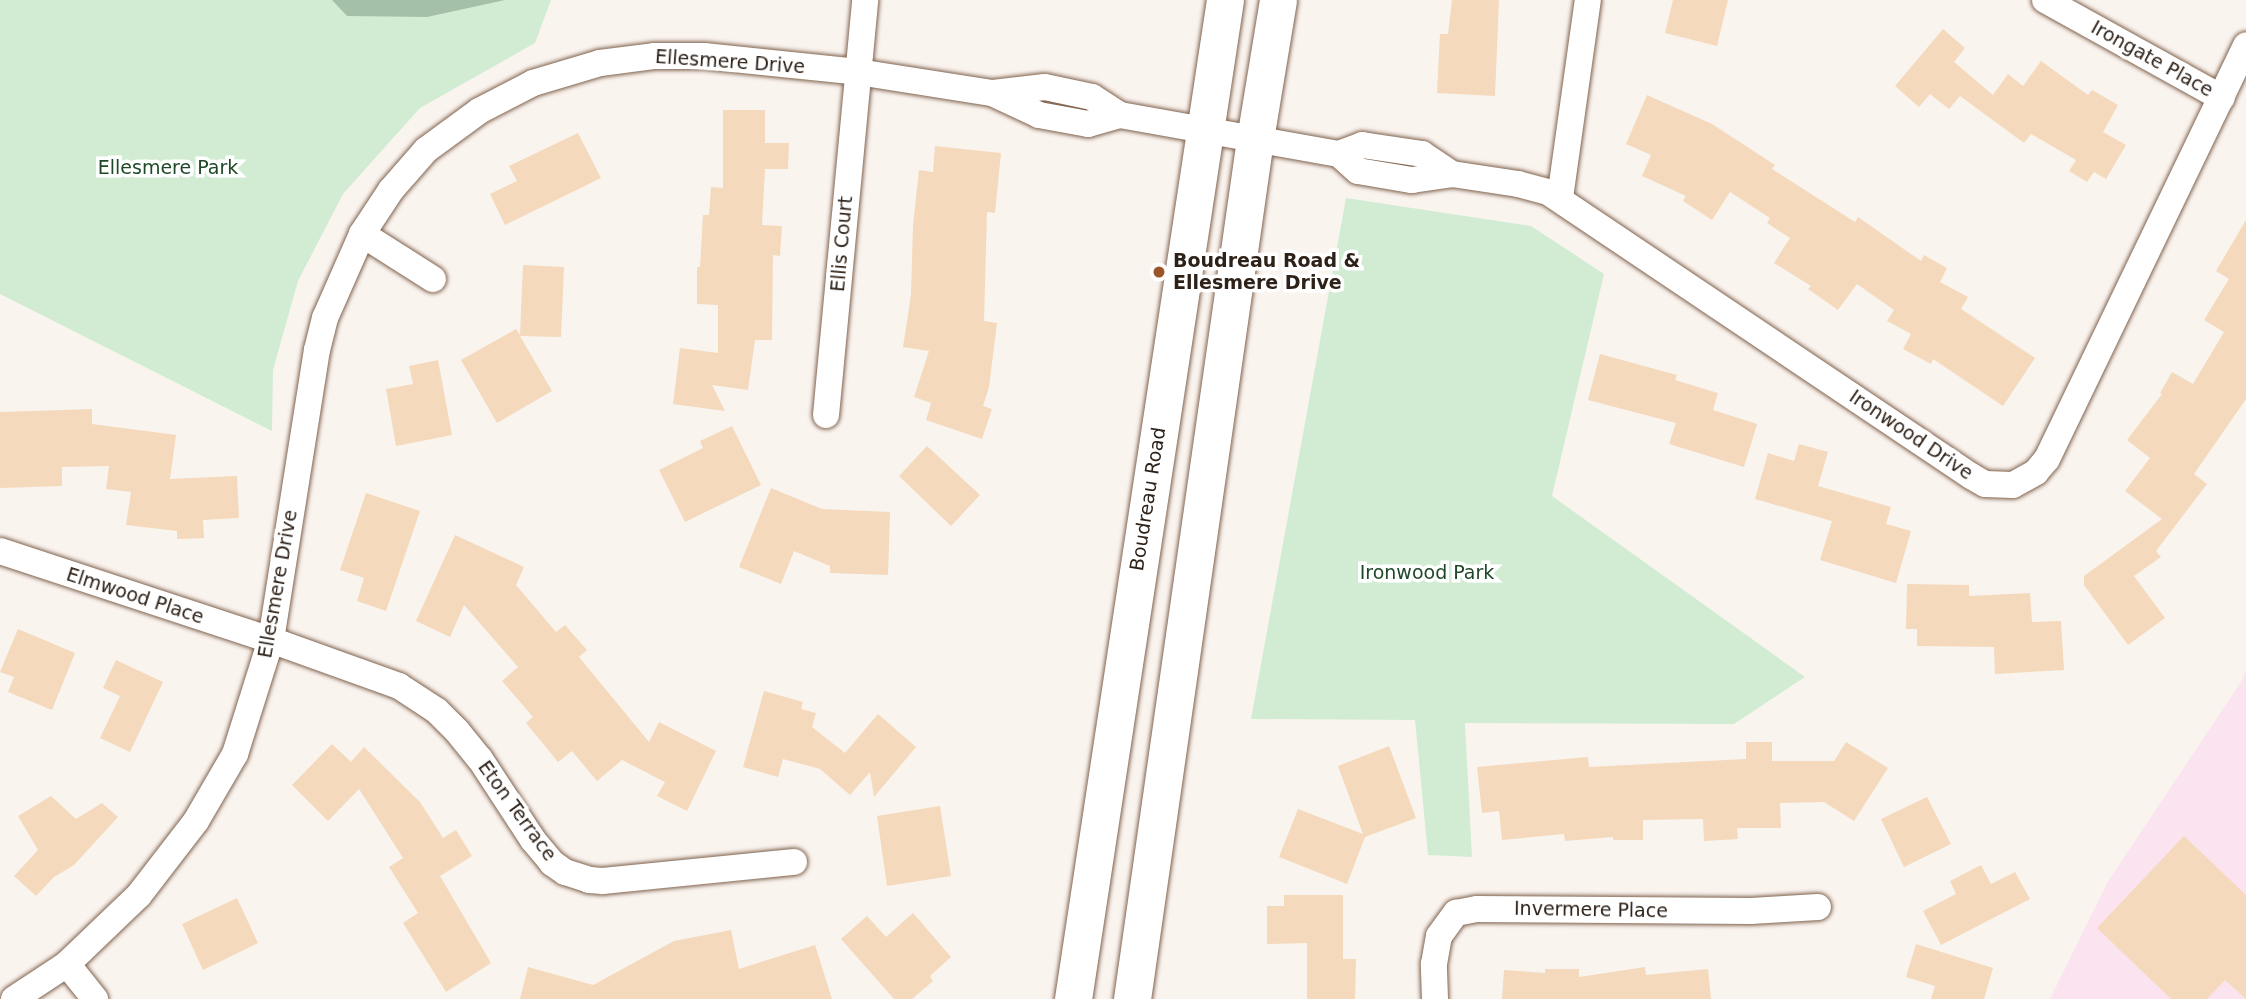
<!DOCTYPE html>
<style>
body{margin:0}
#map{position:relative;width:2246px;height:999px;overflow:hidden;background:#faf4ef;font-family:"DejaVu Sans",sans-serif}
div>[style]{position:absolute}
.commercial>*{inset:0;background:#fbe4ef}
.green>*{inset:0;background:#d2ecd4}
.forest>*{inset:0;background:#a5c0a8}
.building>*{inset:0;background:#f4d9bc}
.roads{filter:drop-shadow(0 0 2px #80634e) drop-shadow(0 0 2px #80634e)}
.minor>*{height:26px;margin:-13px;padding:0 13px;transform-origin:13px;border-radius:13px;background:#fff}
.secondary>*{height:37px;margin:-18.5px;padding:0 18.5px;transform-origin:18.5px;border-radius:18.5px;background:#fff}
.dots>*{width:19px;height:19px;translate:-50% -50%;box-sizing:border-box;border:4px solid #fff;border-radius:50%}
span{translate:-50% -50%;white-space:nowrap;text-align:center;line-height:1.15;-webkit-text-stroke:7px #fff;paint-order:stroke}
.street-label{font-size:19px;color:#2d2118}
.park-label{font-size:19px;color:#1e4827}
.poi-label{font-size:19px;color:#2d2118;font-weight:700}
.left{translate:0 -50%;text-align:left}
</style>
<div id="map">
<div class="commercial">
<div style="clip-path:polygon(2246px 670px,2246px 999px,2050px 999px,2107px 883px,2241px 682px)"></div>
</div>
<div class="green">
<div style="clip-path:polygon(0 0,551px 0,535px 43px,420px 108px,343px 194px,298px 281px,273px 370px,272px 431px,0 294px)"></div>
<div style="clip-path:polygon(1346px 198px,1531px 226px,1604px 274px,1552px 496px,1805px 677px,1734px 724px,1465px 723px,1472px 857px,1428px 855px,1415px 720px,1251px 719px)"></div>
</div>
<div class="forest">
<div style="clip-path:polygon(332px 0,505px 0,427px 17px,347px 16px)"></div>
</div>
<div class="building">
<div style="clip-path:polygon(1452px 0,1499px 0,1495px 96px,1437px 93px,1440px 34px,1448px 34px)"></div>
<div style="clip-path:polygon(1673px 0,1728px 0,1717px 46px,1665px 33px)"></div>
<div style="clip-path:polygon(1943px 29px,1965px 48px,1954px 62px,1993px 95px,2008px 74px,2023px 86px,2041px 61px,2088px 95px,2092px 90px,2118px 105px,2103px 132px,2126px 145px,2106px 179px,2094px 172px,2087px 182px,2069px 171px,2076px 160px,2031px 134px,2024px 143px,1960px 96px,1949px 109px,1930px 94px,1919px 107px,1895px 86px)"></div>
<div style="clip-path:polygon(1647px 95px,1712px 124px,1775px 165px,1772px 169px,1855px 222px,1858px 217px,1921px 261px,1924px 255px,1947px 268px,1940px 282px,1968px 297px,1961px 309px,2035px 358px,2003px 406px,1933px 359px,1931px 364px,1903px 349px,1911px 334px,1887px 321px,1894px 310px,1857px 284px,1838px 310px,1808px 289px,1811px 286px,1774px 263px,1790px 238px,1767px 223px,1770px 218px,1730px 192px,1712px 220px,1683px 201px,1686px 196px,1642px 176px,1651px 155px,1626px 144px)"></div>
<div style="clip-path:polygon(723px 110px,765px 110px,765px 143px,789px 143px,788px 169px,765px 169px,762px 225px,782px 226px,780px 256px,773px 255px,772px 340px,755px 340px,748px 390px,712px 385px,725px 411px,673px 404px,680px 348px,718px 353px,718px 305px,697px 304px,697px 267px,700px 267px,703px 215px,709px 215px,711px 187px,723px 188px)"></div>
<div style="clip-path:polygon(578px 133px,601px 178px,505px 225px,490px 194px,517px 181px,509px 166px)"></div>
<div style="clip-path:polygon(935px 146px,1001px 153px,995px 213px,987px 212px,984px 321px,997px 323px,989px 387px,983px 406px,992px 409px,982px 439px,926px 420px,931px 403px,914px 397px,929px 351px,903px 347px,911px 295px,913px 225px,919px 170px,933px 172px)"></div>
<div style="clip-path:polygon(2246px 220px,2246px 399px,2194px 474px,2207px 484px,2156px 551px,2161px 557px,2134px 576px,2165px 618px,2128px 645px,2084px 585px,2084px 576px,2162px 519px,2125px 491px,2150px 458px,2127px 440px,2162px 394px,2160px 393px,2172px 372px,2193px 384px,2224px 332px,2204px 320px,2229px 279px,2216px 271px)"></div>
<div style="clip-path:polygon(523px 265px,564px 267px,561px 337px,520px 336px,552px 391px,497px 423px,461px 360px,516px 329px,520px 335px)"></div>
<div style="clip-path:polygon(1600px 354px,1677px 375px,1675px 380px,1718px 393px,1713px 410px,1757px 424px,1744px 467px,1669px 444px,1676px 423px,1588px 400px)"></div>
<div style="clip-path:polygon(438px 360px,452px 435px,396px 446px,386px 389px,413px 384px,409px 366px)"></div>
<div style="clip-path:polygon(92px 409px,92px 424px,176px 435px,170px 479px,237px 476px,239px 518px,203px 520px,204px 538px,177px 539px,177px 531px,126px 525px,131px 492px,106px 489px,109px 466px,62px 467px,62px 486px,0 488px,0 412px)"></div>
<div style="clip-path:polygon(732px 426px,761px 485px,685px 522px,659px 470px,703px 448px,700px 441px)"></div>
<div style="clip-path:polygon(1799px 444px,1828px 452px,1818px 486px,1891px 507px,1886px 524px,1911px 531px,1896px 583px,1820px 560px,1832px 521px,1755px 499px,1768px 453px,1794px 461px)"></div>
<div style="clip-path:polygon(927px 446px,980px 495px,951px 526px,899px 476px)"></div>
<div style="clip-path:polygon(771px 488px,822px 509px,890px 512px,888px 575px,830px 573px,830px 566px,794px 551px,781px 584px,739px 567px)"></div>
<div style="clip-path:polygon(366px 493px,420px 511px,386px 611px,357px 601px,364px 578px,340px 570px)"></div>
<div style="clip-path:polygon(455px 535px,524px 567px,516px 585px,556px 632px,565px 625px,587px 650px,579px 657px,649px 742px,659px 722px,716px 751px,687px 811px,657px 796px,665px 782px,622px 760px,597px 781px,572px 751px,558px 762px,526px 723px,533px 717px,502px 681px,518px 667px,464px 605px,450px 637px,416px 621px)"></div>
<div style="clip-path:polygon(1907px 584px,1969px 585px,1969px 596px,2030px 593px,2032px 622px,2061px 621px,2064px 670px,1995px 674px,1994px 647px,1917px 646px,1917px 629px,1906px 629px)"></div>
<div style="clip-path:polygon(18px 629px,75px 653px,52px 710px,8px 692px,14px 677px,0 672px)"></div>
<div style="clip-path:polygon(116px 660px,163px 682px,130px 752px,100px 738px,120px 696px,103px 688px)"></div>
<div style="clip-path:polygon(764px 691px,803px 702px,801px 709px,816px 713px,812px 727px,845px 753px,878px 714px,916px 747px,874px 797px,870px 772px,850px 795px,820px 769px,783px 759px,778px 777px,743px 767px)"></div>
<div style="clip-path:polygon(1746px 742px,1772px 742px,1772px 761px,1834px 761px,1846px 742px,1888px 768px,1854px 821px,1824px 802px,1780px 803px,1781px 828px,1737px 828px,1738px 839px,1704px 841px,1703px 819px,1643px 820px,1643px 840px,1613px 840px,1613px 837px,1565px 841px,1564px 834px,1502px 840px,1499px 811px,1482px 813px,1477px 767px,1588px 757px,1589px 767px,1746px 759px)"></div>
<div style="clip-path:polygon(332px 744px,351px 762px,364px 747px,420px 802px,443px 838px,456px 830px,472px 856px,440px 876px,491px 963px,446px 992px,403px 923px,418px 913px,389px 867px,403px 858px,359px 789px,328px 821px,292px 785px)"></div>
<div style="clip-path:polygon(1389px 746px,1416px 818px,1365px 837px,1347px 884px,1279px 857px,1298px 809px,1363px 834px,1338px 766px)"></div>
<div style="clip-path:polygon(51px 796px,76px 819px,102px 803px,118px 817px,74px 865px,54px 877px,36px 896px,14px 876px,38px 850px,18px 816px)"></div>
<div style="clip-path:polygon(1927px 797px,1951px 844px,1904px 867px,1881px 819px)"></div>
<div style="clip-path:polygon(940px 806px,951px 876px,887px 886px,877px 816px)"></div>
<div style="clip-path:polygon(2184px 836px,2246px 895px,2246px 999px,2225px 980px,2207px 999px,2171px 999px,2097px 928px)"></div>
<div style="clip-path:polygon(1981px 865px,1991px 884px,2015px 872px,2030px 899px,1941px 945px,1923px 911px,1956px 894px,1950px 881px)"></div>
<div style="clip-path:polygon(1284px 895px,1343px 895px,1343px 959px,1356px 959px,1355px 999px,1307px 999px,1307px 943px,1267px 944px,1267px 906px,1284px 906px)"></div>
<div style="clip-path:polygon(237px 898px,258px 943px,203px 970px,182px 924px)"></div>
<div style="clip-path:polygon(913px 913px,951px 957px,930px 976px,933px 981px,912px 999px,894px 999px,841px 939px,867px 916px,886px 937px)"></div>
<div style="clip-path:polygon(731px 930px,739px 969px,815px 945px,832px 999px,520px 999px,528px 967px,593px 985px,674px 941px)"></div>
<div style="clip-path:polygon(1916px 944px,1993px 968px,1984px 999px,1931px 999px,1935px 986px,1906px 977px)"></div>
<div style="clip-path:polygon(1645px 967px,1646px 975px,1708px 969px,1711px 999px,1502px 999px,1504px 970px,1545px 973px,1545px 969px,1579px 969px,1579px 977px)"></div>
</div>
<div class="roads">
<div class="minor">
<div style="left:2045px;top:0;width:202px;rotate:29deg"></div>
<div style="left:993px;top:93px;width:52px;rotate:-6.6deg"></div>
<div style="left:1045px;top:87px;width:48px;rotate:12deg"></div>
<div style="left:1092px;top:97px;width:33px;rotate:33deg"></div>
<div style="left:1120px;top:115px;width:222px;rotate:10.1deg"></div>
<div style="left:1339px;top:154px;width:25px;rotate:-21deg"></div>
<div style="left:1362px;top:145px;width:61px;rotate:8.5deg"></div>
<div style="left:1422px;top:154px;width:36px;rotate:34deg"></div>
<div style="left:1339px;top:154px;width:25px;rotate:42deg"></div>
<div style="left:1358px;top:171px;width:55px;rotate:9.5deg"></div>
<div style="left:1412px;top:180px;width:40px;rotate:-8.5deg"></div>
<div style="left:1452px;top:174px;width:67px;rotate:8.6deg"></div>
<div style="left:1518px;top:184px;width:31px;rotate:15deg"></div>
<div style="left:1548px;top:192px;width:509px;rotate:33.88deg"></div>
<div style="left:1971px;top:476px;width:16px;rotate:30deg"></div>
<div style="left:1985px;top:484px;width:28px;rotate:2deg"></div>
<div style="left:2013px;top:485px;width:26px;rotate:-29deg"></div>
<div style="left:2036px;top:472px;width:17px;rotate:-50deg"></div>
<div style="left:2047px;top:459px;width:459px;rotate:-64.3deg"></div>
<div style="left:1560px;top:198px;width:200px;rotate:-82deg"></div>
<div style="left:362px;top:234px;width:84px;rotate:32.4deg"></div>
<div style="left:826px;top:415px;width:417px;rotate:-84.6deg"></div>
<div style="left:0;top:551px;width:285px;rotate:18.2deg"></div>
<div style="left:271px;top:640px;width:136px;rotate:19.8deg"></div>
<div style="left:399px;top:686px;width:45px;rotate:33.3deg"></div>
<div style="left:437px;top:711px;width:28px;rotate:45deg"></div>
<div style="left:457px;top:731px;width:36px;rotate:51deg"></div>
<div style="left:480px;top:759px;width:97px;rotate:56.8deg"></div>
<div style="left:533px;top:840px;width:30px;rotate:50deg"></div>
<div style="left:552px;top:863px;width:16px;rotate:35deg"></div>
<div style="left:565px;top:872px;width:25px;rotate:18deg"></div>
<div style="left:589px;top:880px;width:14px;rotate:4deg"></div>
<div style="left:603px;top:881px;width:192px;rotate:-5.7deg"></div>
<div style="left:67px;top:964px;width:45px;rotate:51.3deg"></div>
<div style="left:14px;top:999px;width:64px;rotate:-33.4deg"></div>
<div style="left:67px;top:964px;width:100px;rotate:-43.8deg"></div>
<div style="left:139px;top:895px;width:93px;rotate:-52.4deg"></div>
<div style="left:196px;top:821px;width:78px;rotate:-59.8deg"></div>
<div style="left:235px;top:754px;width:120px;rotate:-72.5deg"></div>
<div style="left:271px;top:640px;width:294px;rotate:-81deg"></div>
<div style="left:317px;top:350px;width:33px;rotate:-76deg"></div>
<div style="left:325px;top:318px;width:92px;rotate:-66.2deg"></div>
<div style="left:362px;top:234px;width:53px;rotate:-56.6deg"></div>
<div style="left:391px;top:190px;width:53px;rotate:-48.8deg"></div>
<div style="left:426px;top:150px;width:66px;rotate:-36.3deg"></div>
<div style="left:479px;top:111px;width:61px;rotate:-27.4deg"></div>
<div style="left:533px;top:83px;width:70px;rotate:-16.6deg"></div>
<div style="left:600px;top:63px;width:54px;rotate:-7.4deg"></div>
<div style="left:654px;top:56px;width:50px"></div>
<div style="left:704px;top:56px;width:155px;rotate:5.9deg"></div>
<div style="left:858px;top:72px;width:136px;rotate:8.9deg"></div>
<div style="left:992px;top:93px;width:52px;rotate:25.1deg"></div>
<div style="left:1039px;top:115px;width:50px;rotate:10.4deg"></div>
<div style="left:1088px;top:124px;width:33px;rotate:-16deg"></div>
<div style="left:1435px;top:999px;width:35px;rotate:-92deg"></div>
<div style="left:1434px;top:964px;width:28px;rotate:-80deg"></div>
<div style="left:1439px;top:936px;width:29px;rotate:-54deg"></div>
<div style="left:1456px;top:913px;width:21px;rotate:-11deg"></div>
<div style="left:1477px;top:909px;width:274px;rotate:0.4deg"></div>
<div style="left:1751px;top:911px;width:67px;rotate:-3.4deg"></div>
</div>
<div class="secondary">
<div style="left:1073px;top:999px;width:1010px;rotate:-81.35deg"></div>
<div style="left:1132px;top:999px;width:869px;rotate:-81.86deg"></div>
<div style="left:1255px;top:139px;width:141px;rotate:-80.6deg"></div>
</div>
</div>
<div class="dots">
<div style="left:1159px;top:272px;background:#9a5529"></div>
</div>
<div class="street-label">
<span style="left:2152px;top:59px;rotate:29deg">Irongate Place</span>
<span style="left:730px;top:62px;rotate:4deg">Ellesmere Drive</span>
<span style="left:842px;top:244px;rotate:-85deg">Ellis Court</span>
<span style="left:1911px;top:435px;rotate:34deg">Ironwood Drive</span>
<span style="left:1148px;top:499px;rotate:-81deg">Boudreau Road</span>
<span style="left:278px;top:584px;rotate:-80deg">Ellesmere Drive</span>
<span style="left:135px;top:596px;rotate:18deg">Elmwood Place</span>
<span style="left:517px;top:811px;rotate:54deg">Eton Terrace</span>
<span style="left:1591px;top:910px;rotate:1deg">Invermere Place</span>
</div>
<div class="park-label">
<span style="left:168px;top:168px">Ellesmere Park</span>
<span style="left:1427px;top:573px">Ironwood Park</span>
</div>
<div class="poi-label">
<span class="left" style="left:1173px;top:272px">Boudreau Road &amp;<br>Ellesmere Drive</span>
</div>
</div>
